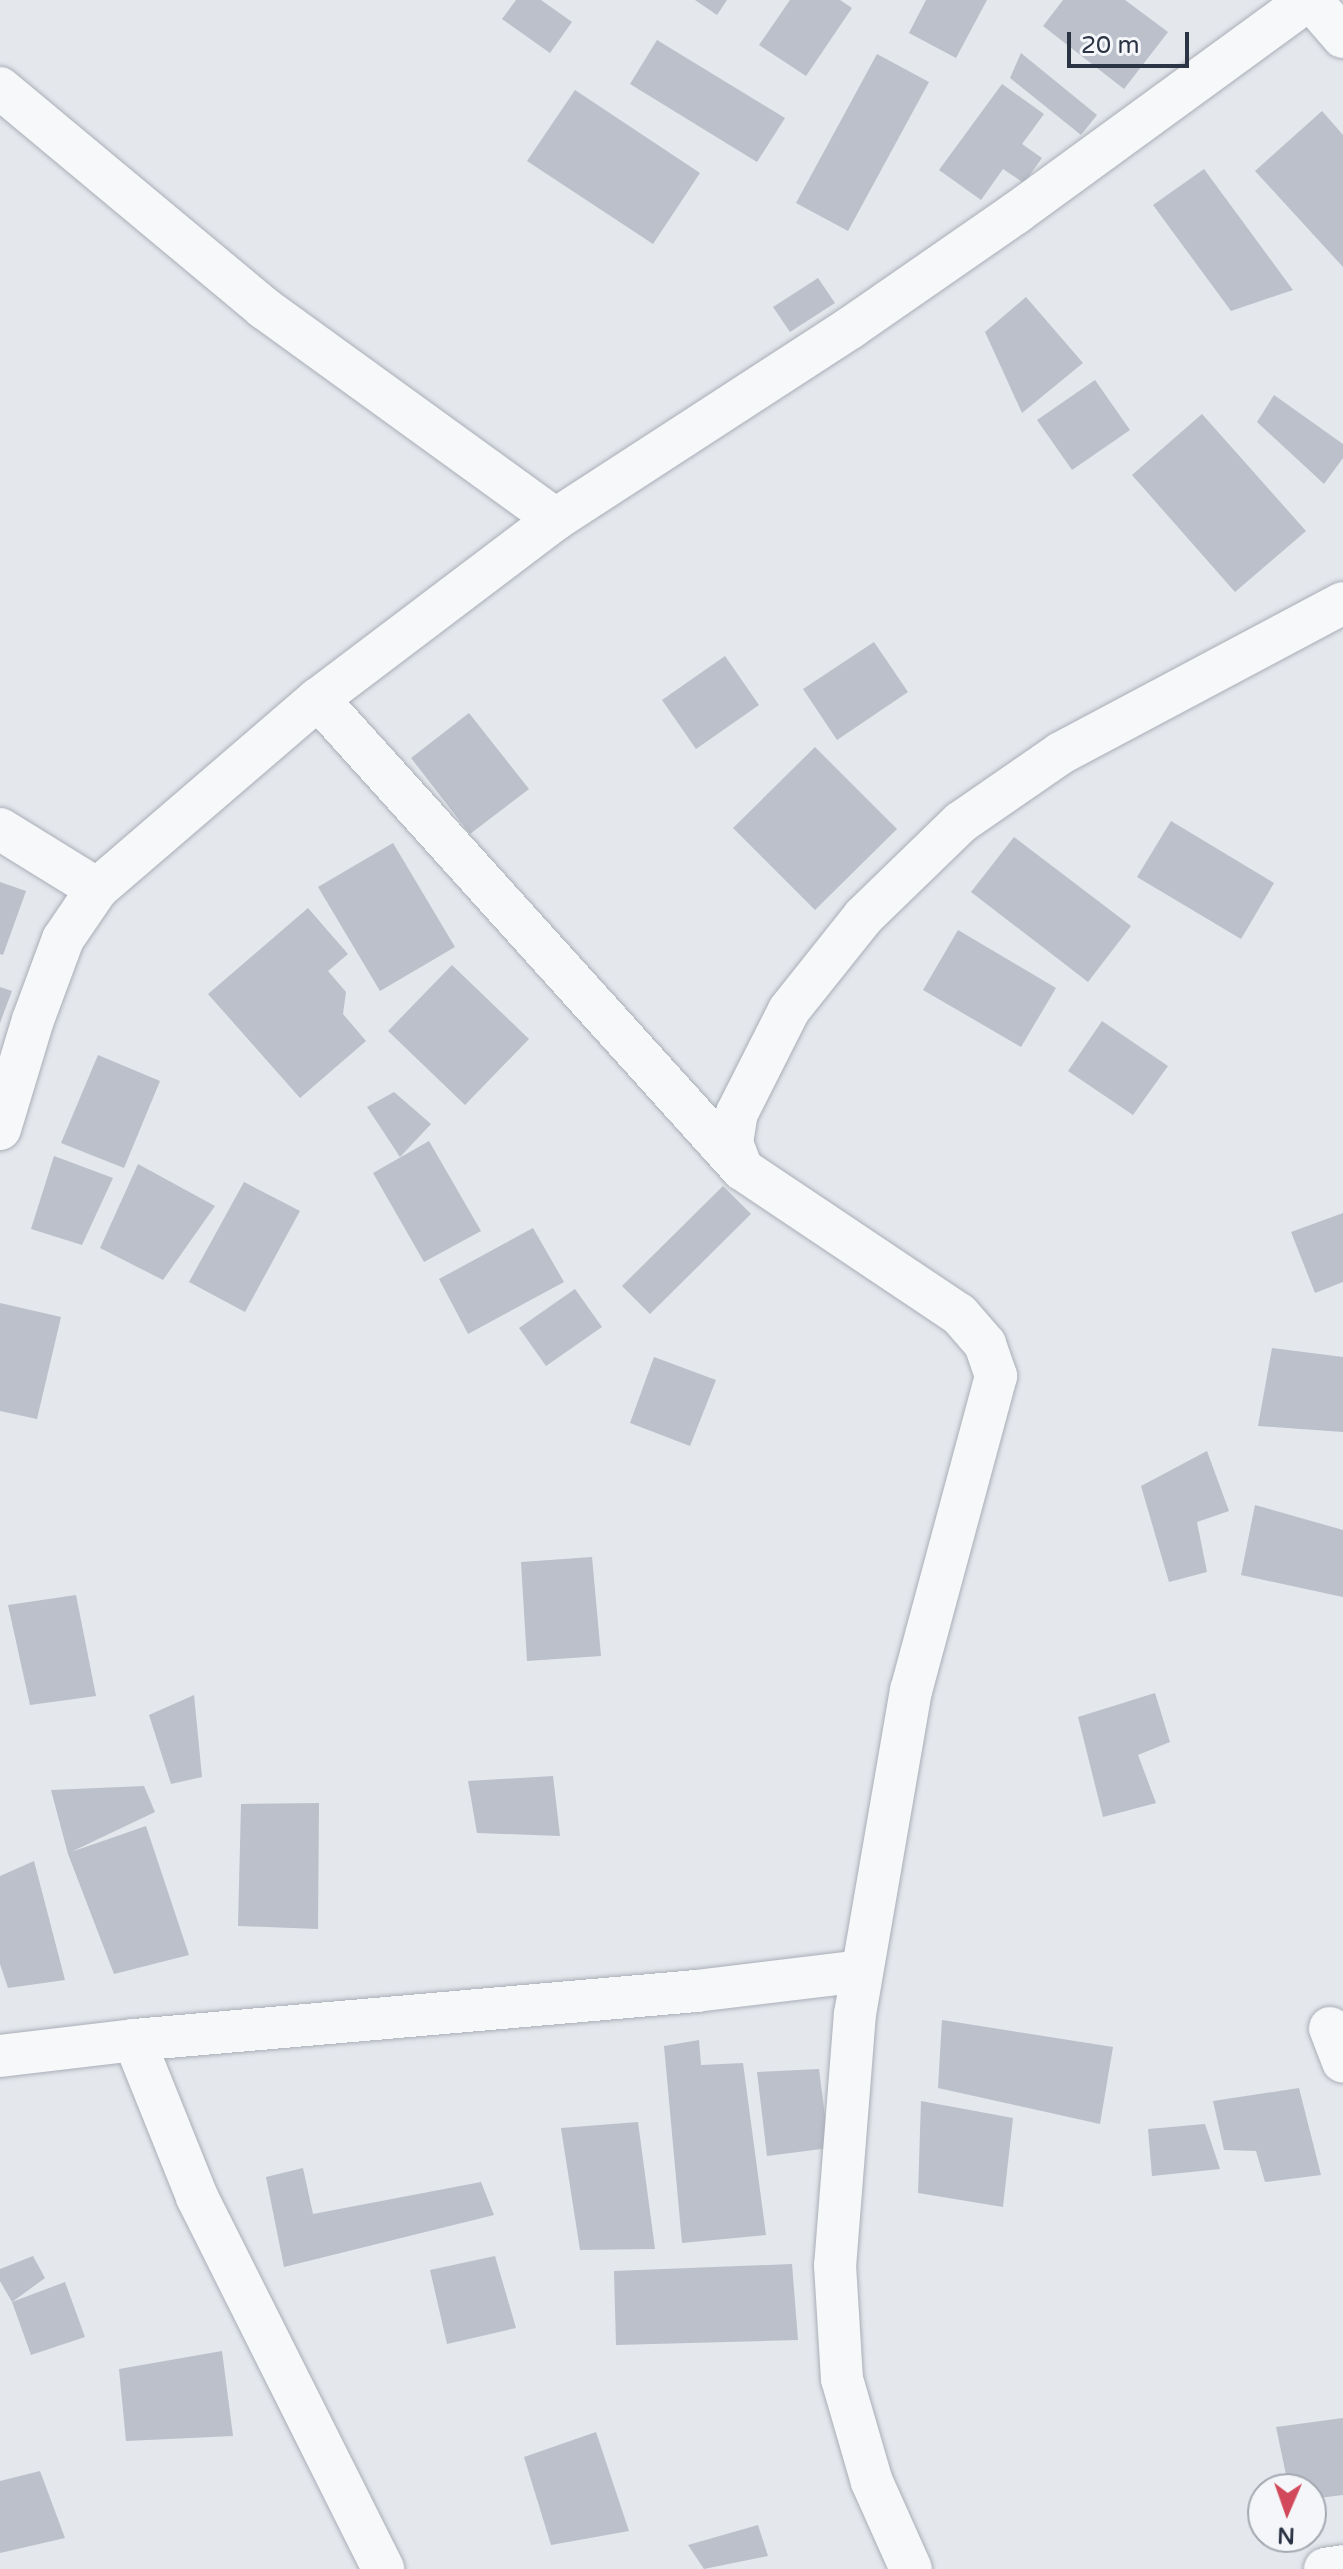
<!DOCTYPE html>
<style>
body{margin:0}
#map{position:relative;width:1343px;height:2569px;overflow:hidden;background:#e4e7ec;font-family:"Varela Round",sans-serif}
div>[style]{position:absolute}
.building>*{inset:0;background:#bbc0ca}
.roads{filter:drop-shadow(0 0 2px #a9aeb7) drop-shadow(0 0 2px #a9aeb7)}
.street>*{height:42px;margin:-21px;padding:0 21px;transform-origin:21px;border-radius:21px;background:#f7f8fa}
span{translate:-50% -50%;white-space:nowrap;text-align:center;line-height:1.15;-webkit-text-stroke:7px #f4f6f9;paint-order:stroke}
.north{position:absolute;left:1247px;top:2473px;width:80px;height:80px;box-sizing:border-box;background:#f4f6f9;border:2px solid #a4a8b1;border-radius:50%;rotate:182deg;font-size:22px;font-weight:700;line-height:32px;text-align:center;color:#2b3445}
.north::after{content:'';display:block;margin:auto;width:28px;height:36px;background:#d1495b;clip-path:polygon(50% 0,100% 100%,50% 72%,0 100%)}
.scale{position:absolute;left:1067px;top:32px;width:122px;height:36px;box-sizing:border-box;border:4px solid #2b3445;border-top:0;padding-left:10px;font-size:24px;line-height:28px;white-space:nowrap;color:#2b3445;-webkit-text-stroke:6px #f4f6f9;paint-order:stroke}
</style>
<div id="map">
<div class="building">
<div style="clip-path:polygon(516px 0,541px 0,572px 22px,550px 53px,502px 19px)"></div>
<div style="clip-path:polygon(695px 0,727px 0,717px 15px)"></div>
<div style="clip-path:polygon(790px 0,840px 0,852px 8px,806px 76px,759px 45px)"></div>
<div style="clip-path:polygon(926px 0,987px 0,956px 58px,909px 33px)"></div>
<div style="clip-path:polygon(1063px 0,1125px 0,1168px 32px,1124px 89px,1043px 26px)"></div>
<div style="clip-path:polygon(657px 40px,785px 118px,757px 162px,630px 84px)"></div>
<div style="clip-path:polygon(1021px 53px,1097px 115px,1081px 135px,1010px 78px)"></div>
<div style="clip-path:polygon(877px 54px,929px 82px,848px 231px,796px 203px)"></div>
<div style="clip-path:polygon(1002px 84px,1044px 114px,1022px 144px,1042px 158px,1024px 183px,1003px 169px,981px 200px,939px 170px)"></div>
<div style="clip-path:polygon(575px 90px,700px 173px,653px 244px,527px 161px)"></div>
<div style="clip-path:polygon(1322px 111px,1343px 135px,1343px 267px,1255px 171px)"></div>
<div style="clip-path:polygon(1204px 169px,1293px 290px,1231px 311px,1153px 205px)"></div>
<div style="clip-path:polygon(818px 278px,835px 303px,790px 332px,773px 307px)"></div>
<div style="clip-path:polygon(1026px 297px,1083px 363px,1022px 413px,985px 332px)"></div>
<div style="clip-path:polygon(1095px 380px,1130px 430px,1072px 470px,1037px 420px)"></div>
<div style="clip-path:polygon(1274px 395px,1343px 444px,1343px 458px,1324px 484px,1257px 422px)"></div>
<div style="clip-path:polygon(1202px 414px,1306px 531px,1235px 592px,1132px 475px)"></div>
<div style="clip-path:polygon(874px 642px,908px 692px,837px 740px,803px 689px)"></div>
<div style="clip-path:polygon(725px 656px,759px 705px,696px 749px,662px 700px)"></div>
<div style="clip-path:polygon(469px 713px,529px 789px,470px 834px,411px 758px)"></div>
<div style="clip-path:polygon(815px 747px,897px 829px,815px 910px,733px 828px)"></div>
<div style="clip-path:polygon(1171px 821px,1274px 883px,1241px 939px,1137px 877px)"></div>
<div style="clip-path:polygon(1014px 837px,1131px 926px,1088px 982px,971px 892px)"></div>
<div style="clip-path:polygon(393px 843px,455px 947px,380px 991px,318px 887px)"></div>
<div style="clip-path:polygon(0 882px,26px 891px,3px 955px,0 954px)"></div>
<div style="clip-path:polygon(308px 908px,348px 954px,328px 971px,346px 992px,343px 1014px,366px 1041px,300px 1098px,208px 994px)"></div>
<div style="clip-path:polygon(958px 930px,1056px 988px,1021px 1047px,923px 990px)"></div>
<div style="clip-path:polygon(452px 965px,529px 1039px,465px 1105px,388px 1031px)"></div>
<div style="clip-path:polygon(0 987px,12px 991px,0 1023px)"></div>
<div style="clip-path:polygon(1102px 1021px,1168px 1066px,1133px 1115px,1068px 1071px)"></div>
<div style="clip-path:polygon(98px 1055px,160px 1081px,124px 1168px,61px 1143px)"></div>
<div style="clip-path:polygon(394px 1092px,431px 1124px,400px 1157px,367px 1107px)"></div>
<div style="clip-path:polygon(429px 1141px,481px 1231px,424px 1262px,373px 1173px)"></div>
<div style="clip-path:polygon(54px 1156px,113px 1178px,82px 1245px,31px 1229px)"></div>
<div style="clip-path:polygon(138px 1164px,215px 1206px,163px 1280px,100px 1248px)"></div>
<div style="clip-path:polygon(244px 1182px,300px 1211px,245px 1312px,189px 1282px)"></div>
<div style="clip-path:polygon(723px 1186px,751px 1214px,650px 1314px,622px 1286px)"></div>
<div style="clip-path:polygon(1343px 1213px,1343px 1282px,1315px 1293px,1291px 1232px)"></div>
<div style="clip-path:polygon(533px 1228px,564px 1282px,468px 1334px,439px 1279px)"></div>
<div style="clip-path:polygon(575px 1289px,602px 1327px,546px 1366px,519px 1328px)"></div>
<div style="clip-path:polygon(0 1303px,61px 1317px,37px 1419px,0 1411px)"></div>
<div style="clip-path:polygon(1272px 1348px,1343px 1357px,1343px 1432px,1258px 1426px)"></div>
<div style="clip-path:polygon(654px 1357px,716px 1380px,690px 1446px,630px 1423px)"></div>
<div style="clip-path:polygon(1207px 1451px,1229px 1511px,1197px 1522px,1207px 1572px,1169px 1582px,1141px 1486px)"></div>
<div style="clip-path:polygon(1255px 1505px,1343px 1530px,1343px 1597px,1241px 1575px)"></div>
<div style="clip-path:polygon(592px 1557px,601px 1656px,527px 1661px,521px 1562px)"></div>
<div style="clip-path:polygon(76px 1595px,96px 1696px,30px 1705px,8px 1605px)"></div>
<div style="clip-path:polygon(1155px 1693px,1170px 1742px,1138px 1755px,1156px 1803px,1103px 1817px,1078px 1717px)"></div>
<div style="clip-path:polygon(194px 1695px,202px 1777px,171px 1784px,149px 1715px)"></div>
<div style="clip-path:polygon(553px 1776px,560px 1836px,477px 1833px,468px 1781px)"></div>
<div style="clip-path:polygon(144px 1786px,155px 1812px,71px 1852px,146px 1826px,189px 1955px,114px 1974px,68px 1854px,51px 1790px)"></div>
<div style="clip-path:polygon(319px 1803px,318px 1929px,238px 1926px,241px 1804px)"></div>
<div style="clip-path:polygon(34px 1861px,65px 1980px,8px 1988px,0 1964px,0 1876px)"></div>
<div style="clip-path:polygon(942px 2020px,1113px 2047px,1100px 2124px,938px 2088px)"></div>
<div style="clip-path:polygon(699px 2040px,701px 2065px,743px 2063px,766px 2235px,682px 2243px,664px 2046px)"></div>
<div style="clip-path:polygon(819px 2069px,829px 2148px,767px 2156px,757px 2072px)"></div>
<div style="clip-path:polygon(1299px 2088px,1321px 2175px,1265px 2182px,1256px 2151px,1224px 2150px,1213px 2101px)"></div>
<div style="clip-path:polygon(921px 2101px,1013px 2118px,1003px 2207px,918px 2193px)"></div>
<div style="clip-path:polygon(638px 2122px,655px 2249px,580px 2250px,561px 2128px)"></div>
<div style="clip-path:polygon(1205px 2124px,1220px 2169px,1152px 2176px,1148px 2129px)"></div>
<div style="clip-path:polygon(303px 2168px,313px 2214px,481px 2182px,494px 2215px,284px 2267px,266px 2177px)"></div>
<div style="clip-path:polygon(33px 2256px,45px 2278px,12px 2302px,0 2281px,0 2269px)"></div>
<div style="clip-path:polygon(495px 2256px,516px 2328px,447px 2344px,430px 2270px)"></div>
<div style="clip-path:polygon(792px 2264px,798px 2340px,616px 2345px,614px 2271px)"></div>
<div style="clip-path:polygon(65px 2282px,85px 2337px,31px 2355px,12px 2302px)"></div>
<div style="clip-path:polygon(222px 2351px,233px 2436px,126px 2441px,119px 2369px)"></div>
<div style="clip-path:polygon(1343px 2418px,1343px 2495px,1311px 2499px,1311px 2489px,1289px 2489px,1276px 2427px)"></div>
<div style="clip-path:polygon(596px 2432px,629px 2531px,551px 2545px,524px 2457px)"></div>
<div style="clip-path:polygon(40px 2471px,65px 2538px,0 2553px,0 2481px)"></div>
<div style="clip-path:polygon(758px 2525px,768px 2556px,704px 2569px,688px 2545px)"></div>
</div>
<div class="roads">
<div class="street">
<div style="left:1311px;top:0;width:49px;rotate:49.1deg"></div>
<div style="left:0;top:88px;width:344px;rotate:39.8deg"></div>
<div style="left:264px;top:308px;width:360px;rotate:35.9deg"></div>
<div style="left:318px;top:699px;width:633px;rotate:47.95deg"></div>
<div style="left:742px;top:1169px;width:261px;rotate:33.8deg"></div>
<div style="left:959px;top:1314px;width:40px;rotate:49deg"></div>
<div style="left:985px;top:1344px;width:34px;rotate:71deg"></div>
<div style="left:996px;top:1376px;width:325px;rotate:105.1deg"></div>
<div style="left:911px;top:1690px;width:328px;rotate:99.8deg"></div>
<div style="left:855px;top:2013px;width:253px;rotate:94.5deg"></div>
<div style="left:835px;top:2265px;width:114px;rotate:86.5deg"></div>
<div style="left:842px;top:2379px;width:107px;rotate:73.8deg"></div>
<div style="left:872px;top:2482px;width:95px;rotate:65.9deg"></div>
<div style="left:0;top:829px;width:114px;rotate:31.7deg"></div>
<div style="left:0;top:1129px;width:114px;rotate:-73.2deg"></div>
<div style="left:33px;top:1020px;width:86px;rotate:-69.7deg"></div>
<div style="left:63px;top:939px;width:60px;rotate:-55.8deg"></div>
<div style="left:97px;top:889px;width:291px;rotate:-40.7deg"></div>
<div style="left:318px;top:699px;width:298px;rotate:-37.1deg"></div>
<div style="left:556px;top:519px;width:351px;rotate:-33deg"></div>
<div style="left:850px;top:328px;width:202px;rotate:-34.7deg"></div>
<div style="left:1016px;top:213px;width:361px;rotate:-36.1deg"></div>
<div style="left:742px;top:1169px;width:28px;rotate:-111deg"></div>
<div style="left:732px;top:1143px;width:30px;rotate:-81deg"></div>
<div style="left:737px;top:1113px;width:115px;rotate:-63.2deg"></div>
<div style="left:789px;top:1010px;width:120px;rotate:-51.4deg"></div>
<div style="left:864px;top:916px;width:135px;rotate:-44.1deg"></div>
<div style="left:961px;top:822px;width:121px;rotate:-34.6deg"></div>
<div style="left:1061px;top:753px;width:319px;rotate:-28deg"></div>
<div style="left:1330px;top:2028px;width:36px;rotate:69deg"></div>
<div style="left:134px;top:2040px;width:169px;rotate:68.1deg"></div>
<div style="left:197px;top:2197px;width:416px;rotate:63.4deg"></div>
<div style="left:0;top:2056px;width:135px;rotate:-6.8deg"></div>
<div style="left:134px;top:2040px;width:564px;rotate:-4.98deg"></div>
<div style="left:696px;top:1991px;width:166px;rotate:-6.9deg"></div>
<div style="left:1325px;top:2569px;width:18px;rotate:-9deg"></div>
</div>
</div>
<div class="north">N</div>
<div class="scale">20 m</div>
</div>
